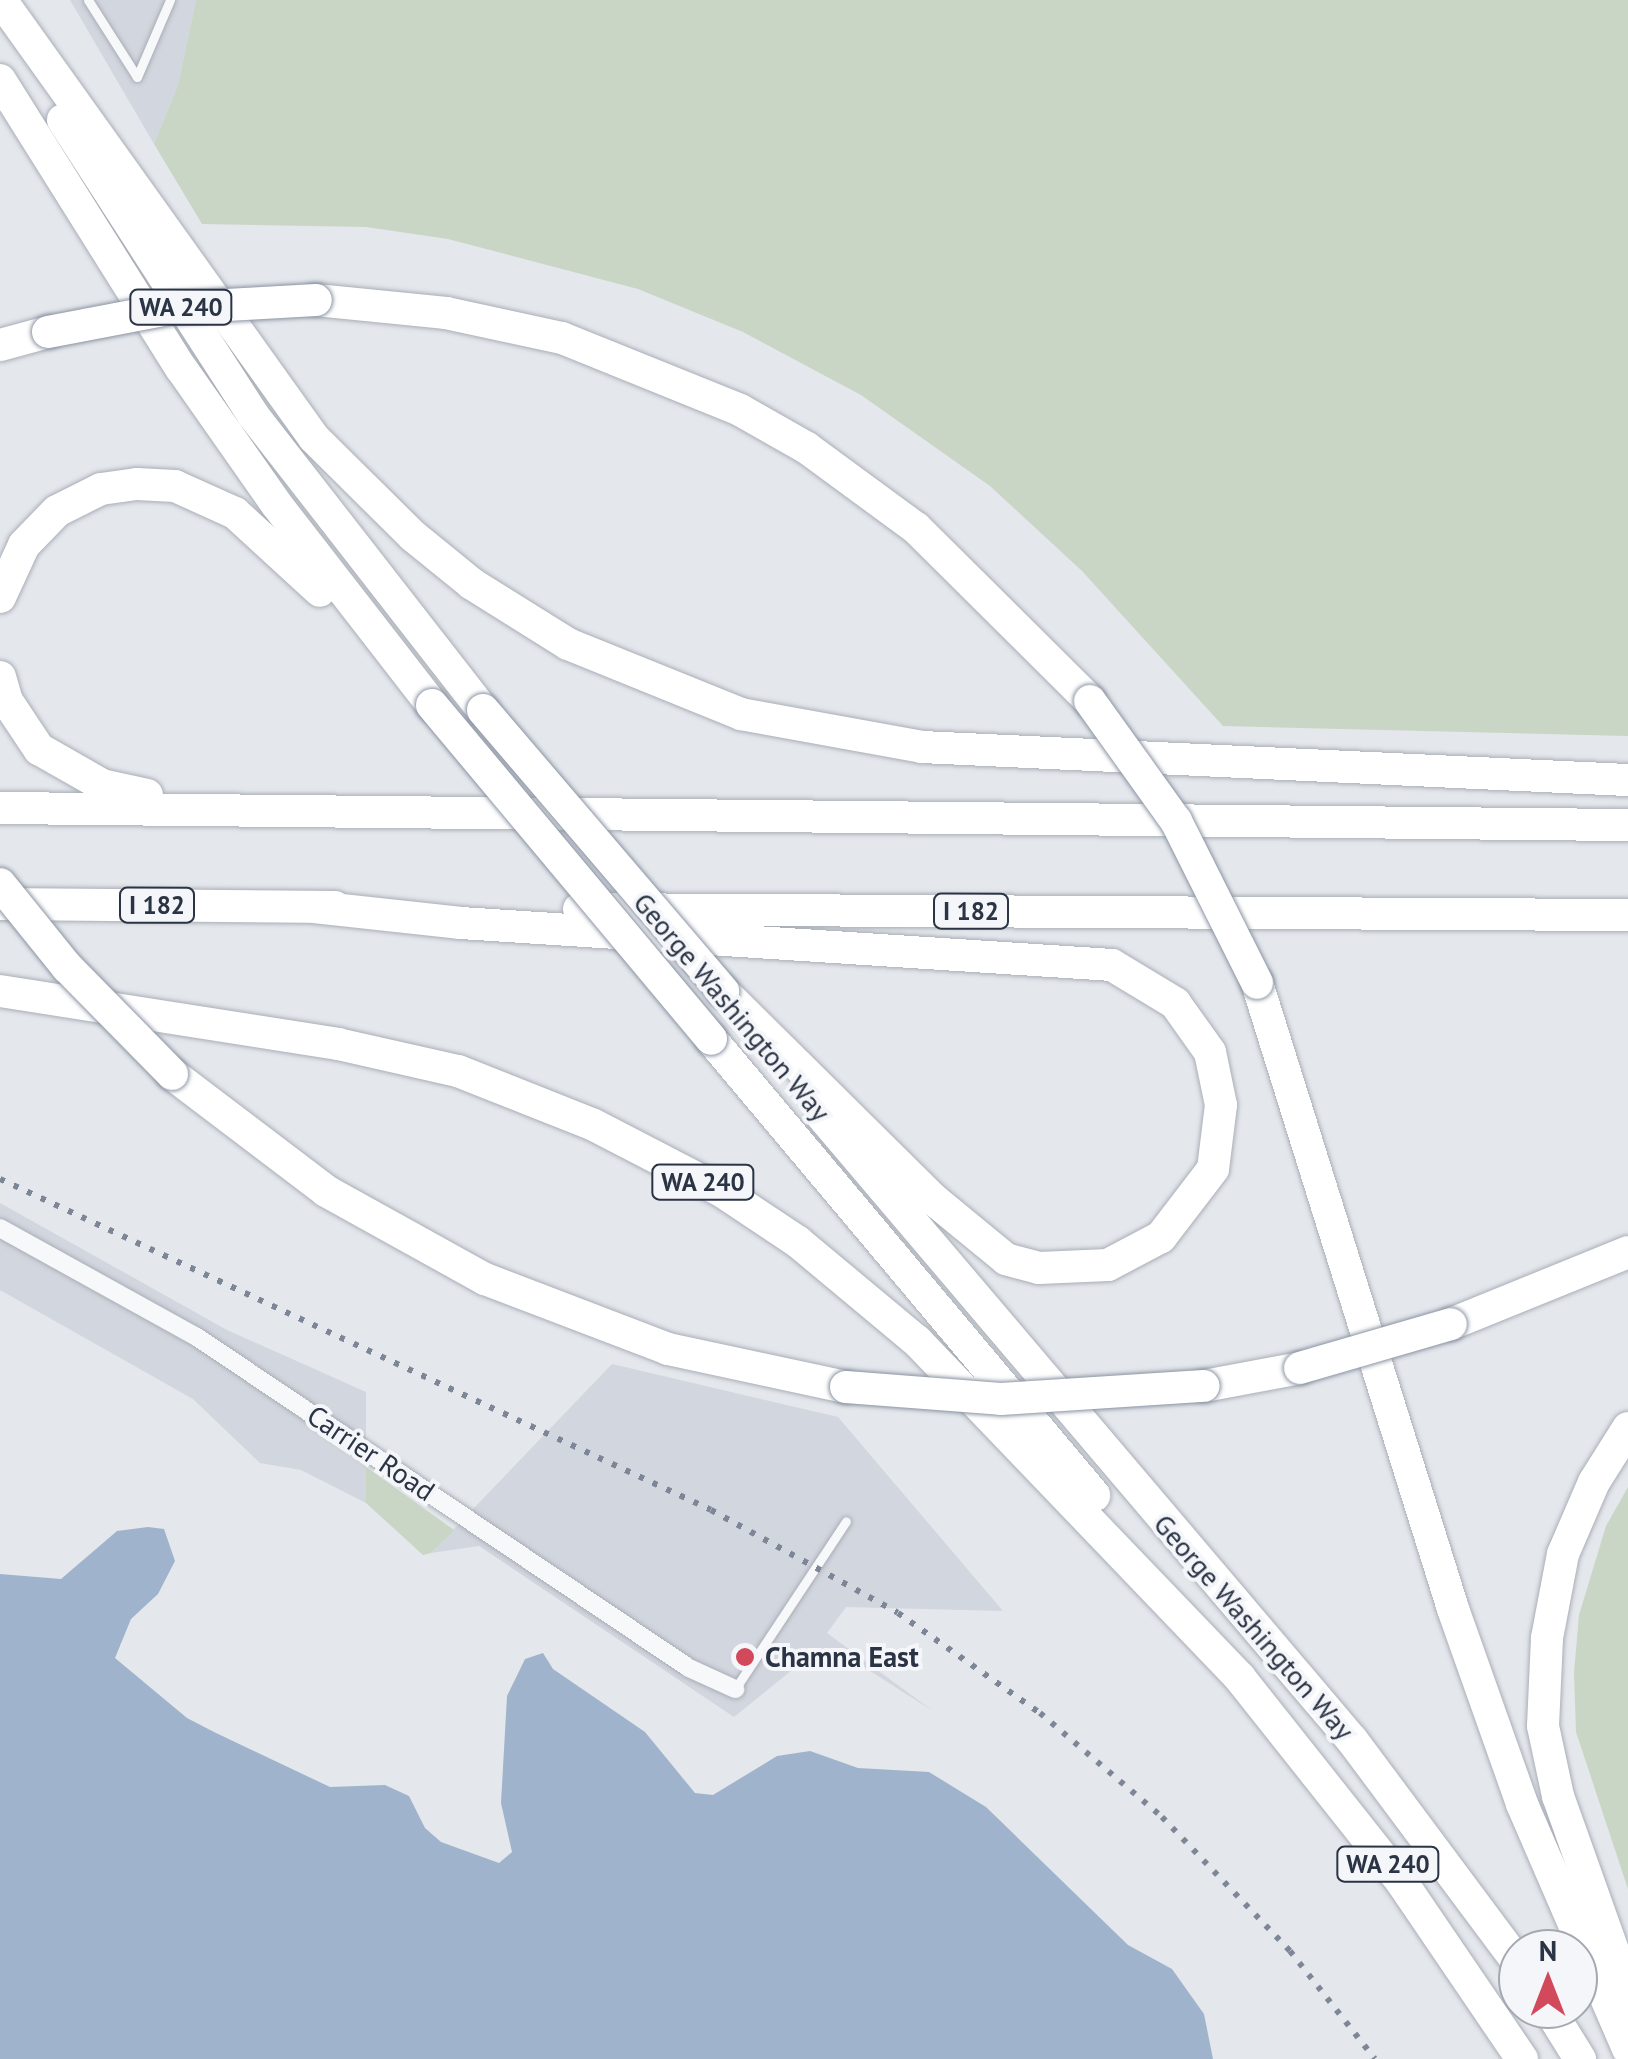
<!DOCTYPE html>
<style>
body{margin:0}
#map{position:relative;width:1628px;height:2059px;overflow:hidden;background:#e4e7ec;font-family:"PT Sans",sans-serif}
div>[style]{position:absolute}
.built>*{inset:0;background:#d2d6de}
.green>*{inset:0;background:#c9d6c5}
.water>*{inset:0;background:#9fb4cc}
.roads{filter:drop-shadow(0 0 2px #a9aeb7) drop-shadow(0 0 2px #a9aeb7)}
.lane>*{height:9px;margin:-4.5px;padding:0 4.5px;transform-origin:4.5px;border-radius:4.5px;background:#f7f8fa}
.street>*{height:18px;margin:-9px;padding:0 9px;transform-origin:9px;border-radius:9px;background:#f7f8fa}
.highway>*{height:32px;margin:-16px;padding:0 16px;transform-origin:16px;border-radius:16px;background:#fff}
.rail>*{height:6px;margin-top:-3px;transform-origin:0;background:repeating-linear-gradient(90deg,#7d8696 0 5px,transparent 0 15px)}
.bridges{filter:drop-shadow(0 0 2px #8b94a3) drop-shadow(0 0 2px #8b94a3)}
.highway-bridge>*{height:32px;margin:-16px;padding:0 16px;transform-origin:16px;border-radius:16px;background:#fff}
.dots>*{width:28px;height:28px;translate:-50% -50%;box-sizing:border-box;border:5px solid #f4f6f9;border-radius:50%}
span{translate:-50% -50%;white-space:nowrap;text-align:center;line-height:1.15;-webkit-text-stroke:8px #f4f6f9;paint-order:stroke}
.shield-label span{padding:2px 8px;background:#f4f6f9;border:2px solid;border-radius:8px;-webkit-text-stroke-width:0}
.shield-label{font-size:25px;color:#2b3445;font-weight:700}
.street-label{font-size:28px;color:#2b3445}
.poi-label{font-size:28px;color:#2b3445;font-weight:700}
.left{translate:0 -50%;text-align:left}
.north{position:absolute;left:1498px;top:1929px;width:100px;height:100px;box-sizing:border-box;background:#f4f6f9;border:2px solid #a4a8b1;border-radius:50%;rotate:0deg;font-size:28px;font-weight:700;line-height:40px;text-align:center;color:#2b3445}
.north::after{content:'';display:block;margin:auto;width:35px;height:45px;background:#d1495b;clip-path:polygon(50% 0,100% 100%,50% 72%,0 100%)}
</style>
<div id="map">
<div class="built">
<div style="clip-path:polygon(70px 0,196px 0,178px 85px,154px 144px)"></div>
<div style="clip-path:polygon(0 1203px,227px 1330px,366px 1392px,366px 1503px,301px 1470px,260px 1463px,193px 1399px,0 1290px)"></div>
<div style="clip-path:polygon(612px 1364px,838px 1417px,1003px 1611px,846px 1607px,827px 1633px,933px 1711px,848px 1657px,828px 1652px,807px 1658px,734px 1717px,479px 1546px,431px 1553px)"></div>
</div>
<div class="green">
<div style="clip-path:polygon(196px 0,1628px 0,1628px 736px,1223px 726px,1082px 571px,990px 486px,861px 395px,743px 332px,638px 289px,448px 239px,366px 227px,202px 224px,154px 144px,178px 85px)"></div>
<div style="clip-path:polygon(366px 1467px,454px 1530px,431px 1553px,423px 1555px,366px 1503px)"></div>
<div style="clip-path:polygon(1628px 1487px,1628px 1889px,1576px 1732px,1574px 1673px,1579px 1615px,1606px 1526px)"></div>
</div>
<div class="water">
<div style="clip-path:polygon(148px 1527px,164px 1529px,175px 1561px,158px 1594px,131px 1619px,115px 1658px,187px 1718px,214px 1732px,330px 1787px,385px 1785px,409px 1796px,425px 1828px,441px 1842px,499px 1863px,512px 1852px,501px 1803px,507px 1696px,525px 1659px,543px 1653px,553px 1669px,645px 1732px,695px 1793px,713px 1795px,777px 1756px,810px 1751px,858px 1768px,929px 1772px,986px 1807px,1128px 1945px,1172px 1969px,1204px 2014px,1213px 2059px,0 2059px,0 1574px,61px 1579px,117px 1531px)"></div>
</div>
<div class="roads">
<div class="lane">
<div style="left:88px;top:0;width:91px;rotate:57.5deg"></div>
<div style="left:137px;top:77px;width:84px;rotate:-66.8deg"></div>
<div style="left:735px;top:1689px;width:201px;rotate:-56.5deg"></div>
</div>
<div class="street">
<div style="left:0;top:1228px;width:225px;rotate:29deg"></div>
<div style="left:197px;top:1337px;width:593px;rotate:33.93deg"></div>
<div style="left:689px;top:1668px;width:51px;rotate:24.5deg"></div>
</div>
<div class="highway">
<div style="left:1px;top:0;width:538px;rotate:54.45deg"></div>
<div style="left:314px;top:438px;width:139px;rotate:44.7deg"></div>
<div style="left:413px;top:536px;width:76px;rotate:39.1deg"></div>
<div style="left:472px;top:584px;width:113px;rotate:32deg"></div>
<div style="left:568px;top:644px;width:187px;rotate:22deg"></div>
<div style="left:741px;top:714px;width:184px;rotate:10.3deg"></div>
<div style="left:922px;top:747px;width:707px;rotate:2.68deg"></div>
<div style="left:0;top:80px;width:340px;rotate:57.9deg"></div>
<div style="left:181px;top:368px;width:167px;rotate:55deg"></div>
<div style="left:277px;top:505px;width:253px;rotate:52.2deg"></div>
<div style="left:63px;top:120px;width:351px;rotate:57.2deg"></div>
<div style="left:253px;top:415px;width:374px;rotate:52.1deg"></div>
<div style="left:316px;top:300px;width:131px;rotate:5.7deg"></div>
<div style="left:446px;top:313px;width:119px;rotate:12.2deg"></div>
<div style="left:562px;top:338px;width:192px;rotate:22deg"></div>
<div style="left:740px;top:410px;width:77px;rotate:29.6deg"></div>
<div style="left:807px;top:448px;width:135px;rotate:36.3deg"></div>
<div style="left:916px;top:528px;width:245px;rotate:44.8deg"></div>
<div style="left:0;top:345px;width:50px;rotate:-15.2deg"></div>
<div style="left:0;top:597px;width:57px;rotate:-65.2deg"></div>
<div style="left:24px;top:545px;width:47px;rotate:-45.9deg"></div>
<div style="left:57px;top:511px;width:49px;rotate:-26.6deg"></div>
<div style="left:101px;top:489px;width:36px;rotate:-8deg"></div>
<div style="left:137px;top:484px;width:38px;rotate:3deg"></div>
<div style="left:175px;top:486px;width:66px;rotate:24.2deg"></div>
<div style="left:235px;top:513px;width:115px;rotate:42.5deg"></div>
<div style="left:0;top:677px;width:25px;rotate:74deg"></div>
<div style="left:7px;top:701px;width:58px;rotate:56.3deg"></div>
<div style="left:39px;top:749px;width:73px;rotate:29.7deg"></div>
<div style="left:102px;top:785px;width:46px;rotate:12.5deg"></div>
<div style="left:0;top:808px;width:1628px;rotate:0.6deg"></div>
<div style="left:0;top:904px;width:335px;rotate:0.5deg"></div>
<div style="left:314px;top:907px;width:148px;rotate:6.2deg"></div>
<div style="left:461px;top:923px;width:652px;rotate:3.69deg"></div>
<div style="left:1112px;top:965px;width:74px;rotate:31.1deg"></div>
<div style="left:1175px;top:1003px;width:60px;rotate:54.5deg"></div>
<div style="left:1210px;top:1052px;width:54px;rotate:78.3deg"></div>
<div style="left:1221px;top:1105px;width:64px;rotate:97.1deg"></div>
<div style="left:1213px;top:1169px;width:86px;rotate:127.4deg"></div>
<div style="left:1161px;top:1237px;width:60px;rotate:152.2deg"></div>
<div style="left:1108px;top:1265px;width:69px;rotate:177.5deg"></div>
<div style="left:1039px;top:1268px;width:34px;rotate:-165deg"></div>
<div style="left:1006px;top:1259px;width:94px;rotate:-140.6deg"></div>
<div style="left:933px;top:1199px;width:296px;rotate:-135.3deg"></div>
<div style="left:579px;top:909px;width:1049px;rotate:0.33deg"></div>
<div style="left:1257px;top:983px;width:656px;rotate:72.61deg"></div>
<div style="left:1453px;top:1609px;width:207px;rotate:70.5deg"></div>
<div style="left:1522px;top:1804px;width:267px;rotate:66.6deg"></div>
<div style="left:0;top:991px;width:342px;rotate:8.9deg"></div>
<div style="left:338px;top:1044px;width:123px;rotate:12.7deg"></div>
<div style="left:458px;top:1071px;width:144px;rotate:21.6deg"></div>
<div style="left:592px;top:1124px;width:148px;rotate:27.4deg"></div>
<div style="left:723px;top:1192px;width:90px;rotate:33.7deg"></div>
<div style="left:798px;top:1242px;width:155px;rotate:39.8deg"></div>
<div style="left:917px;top:1341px;width:467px;rotate:46.2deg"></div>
<div style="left:1240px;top:1678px;width:263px;rotate:51.6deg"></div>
<div style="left:1403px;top:1884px;width:212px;rotate:55.8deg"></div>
<div style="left:711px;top:1039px;width:596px;rotate:49.97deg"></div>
<div style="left:172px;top:1074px;width:193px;rotate:37.2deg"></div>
<div style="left:326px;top:1191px;width:182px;rotate:29deg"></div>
<div style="left:485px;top:1279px;width:196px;rotate:20.9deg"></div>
<div style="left:668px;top:1349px;width:182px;rotate:12.1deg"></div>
<div style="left:822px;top:1116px;width:819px;rotate:49.66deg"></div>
<div style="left:1352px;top:1740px;width:278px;rotate:53.3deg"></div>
<div style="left:1451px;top:1324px;width:191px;rotate:-22.1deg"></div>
<div style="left:1204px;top:1386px;width:98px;rotate:-10.6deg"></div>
<div style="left:1628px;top:1428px;width:64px;rotate:122.2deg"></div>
<div style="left:1594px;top:1482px;width:78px;rotate:113.3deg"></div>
<div style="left:1563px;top:1554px;width:86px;rotate:100.8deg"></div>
<div style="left:1547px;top:1638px;width:88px;rotate:92.6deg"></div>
<div style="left:1543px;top:1726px;width:72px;rotate:77.9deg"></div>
<div style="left:1558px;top:1796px;width:209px;rotate:70.4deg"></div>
<div style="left:1549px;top:2009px;width:59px;rotate:58.2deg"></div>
</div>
</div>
<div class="rail">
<div style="left:0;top:1179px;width:784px;rotate:24.96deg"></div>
<div style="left:711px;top:1510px;width:213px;rotate:28.8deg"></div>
<div style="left:898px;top:1613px;width:174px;rotate:35.2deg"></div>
<div style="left:1040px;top:1713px;width:160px;rotate:40.4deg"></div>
<div style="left:1162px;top:1817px;width:185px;rotate:46.3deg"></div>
<div style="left:1290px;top:1951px;width:137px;rotate:51.8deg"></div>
</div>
<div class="bridges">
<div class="highway-bridge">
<div style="left:48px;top:332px;width:128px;rotate:-10.8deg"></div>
<div style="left:174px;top:308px;width:142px;rotate:-3.2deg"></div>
<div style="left:1090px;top:701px;width:148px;rotate:54.4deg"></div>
<div style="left:1176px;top:821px;width:181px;rotate:63.4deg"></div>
<div style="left:432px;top:705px;width:435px;rotate:50.1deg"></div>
<div style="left:483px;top:710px;width:370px;rotate:49.5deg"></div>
<div style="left:0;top:884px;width:107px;rotate:51.1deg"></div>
<div style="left:67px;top:967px;width:150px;rotate:45.5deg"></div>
<div style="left:1300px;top:1368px;width:157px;rotate:-16.2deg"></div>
<div style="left:846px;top:1387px;width:155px;rotate:4.4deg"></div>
<div style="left:1001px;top:1399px;width:203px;rotate:-3.7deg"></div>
</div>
</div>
<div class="dots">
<div style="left:745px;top:1657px;background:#d1495b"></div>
</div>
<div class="shield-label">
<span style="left:181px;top:307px">WA 240</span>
<span style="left:157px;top:905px">I 182</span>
<span style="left:971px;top:911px">I 182</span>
<span style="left:703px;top:1182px">WA 240</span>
<span style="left:1388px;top:1864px">WA 240</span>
</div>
<div class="street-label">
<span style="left:732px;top:1007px;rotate:50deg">George Washington Way</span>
<span style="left:371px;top:1453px;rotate:34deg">Carrier Road</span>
<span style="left:1254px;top:1627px;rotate:49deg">George Washington Way</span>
</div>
<div class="poi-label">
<span class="left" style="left:765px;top:1657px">Chamna East</span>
</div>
<div class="north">N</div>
</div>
